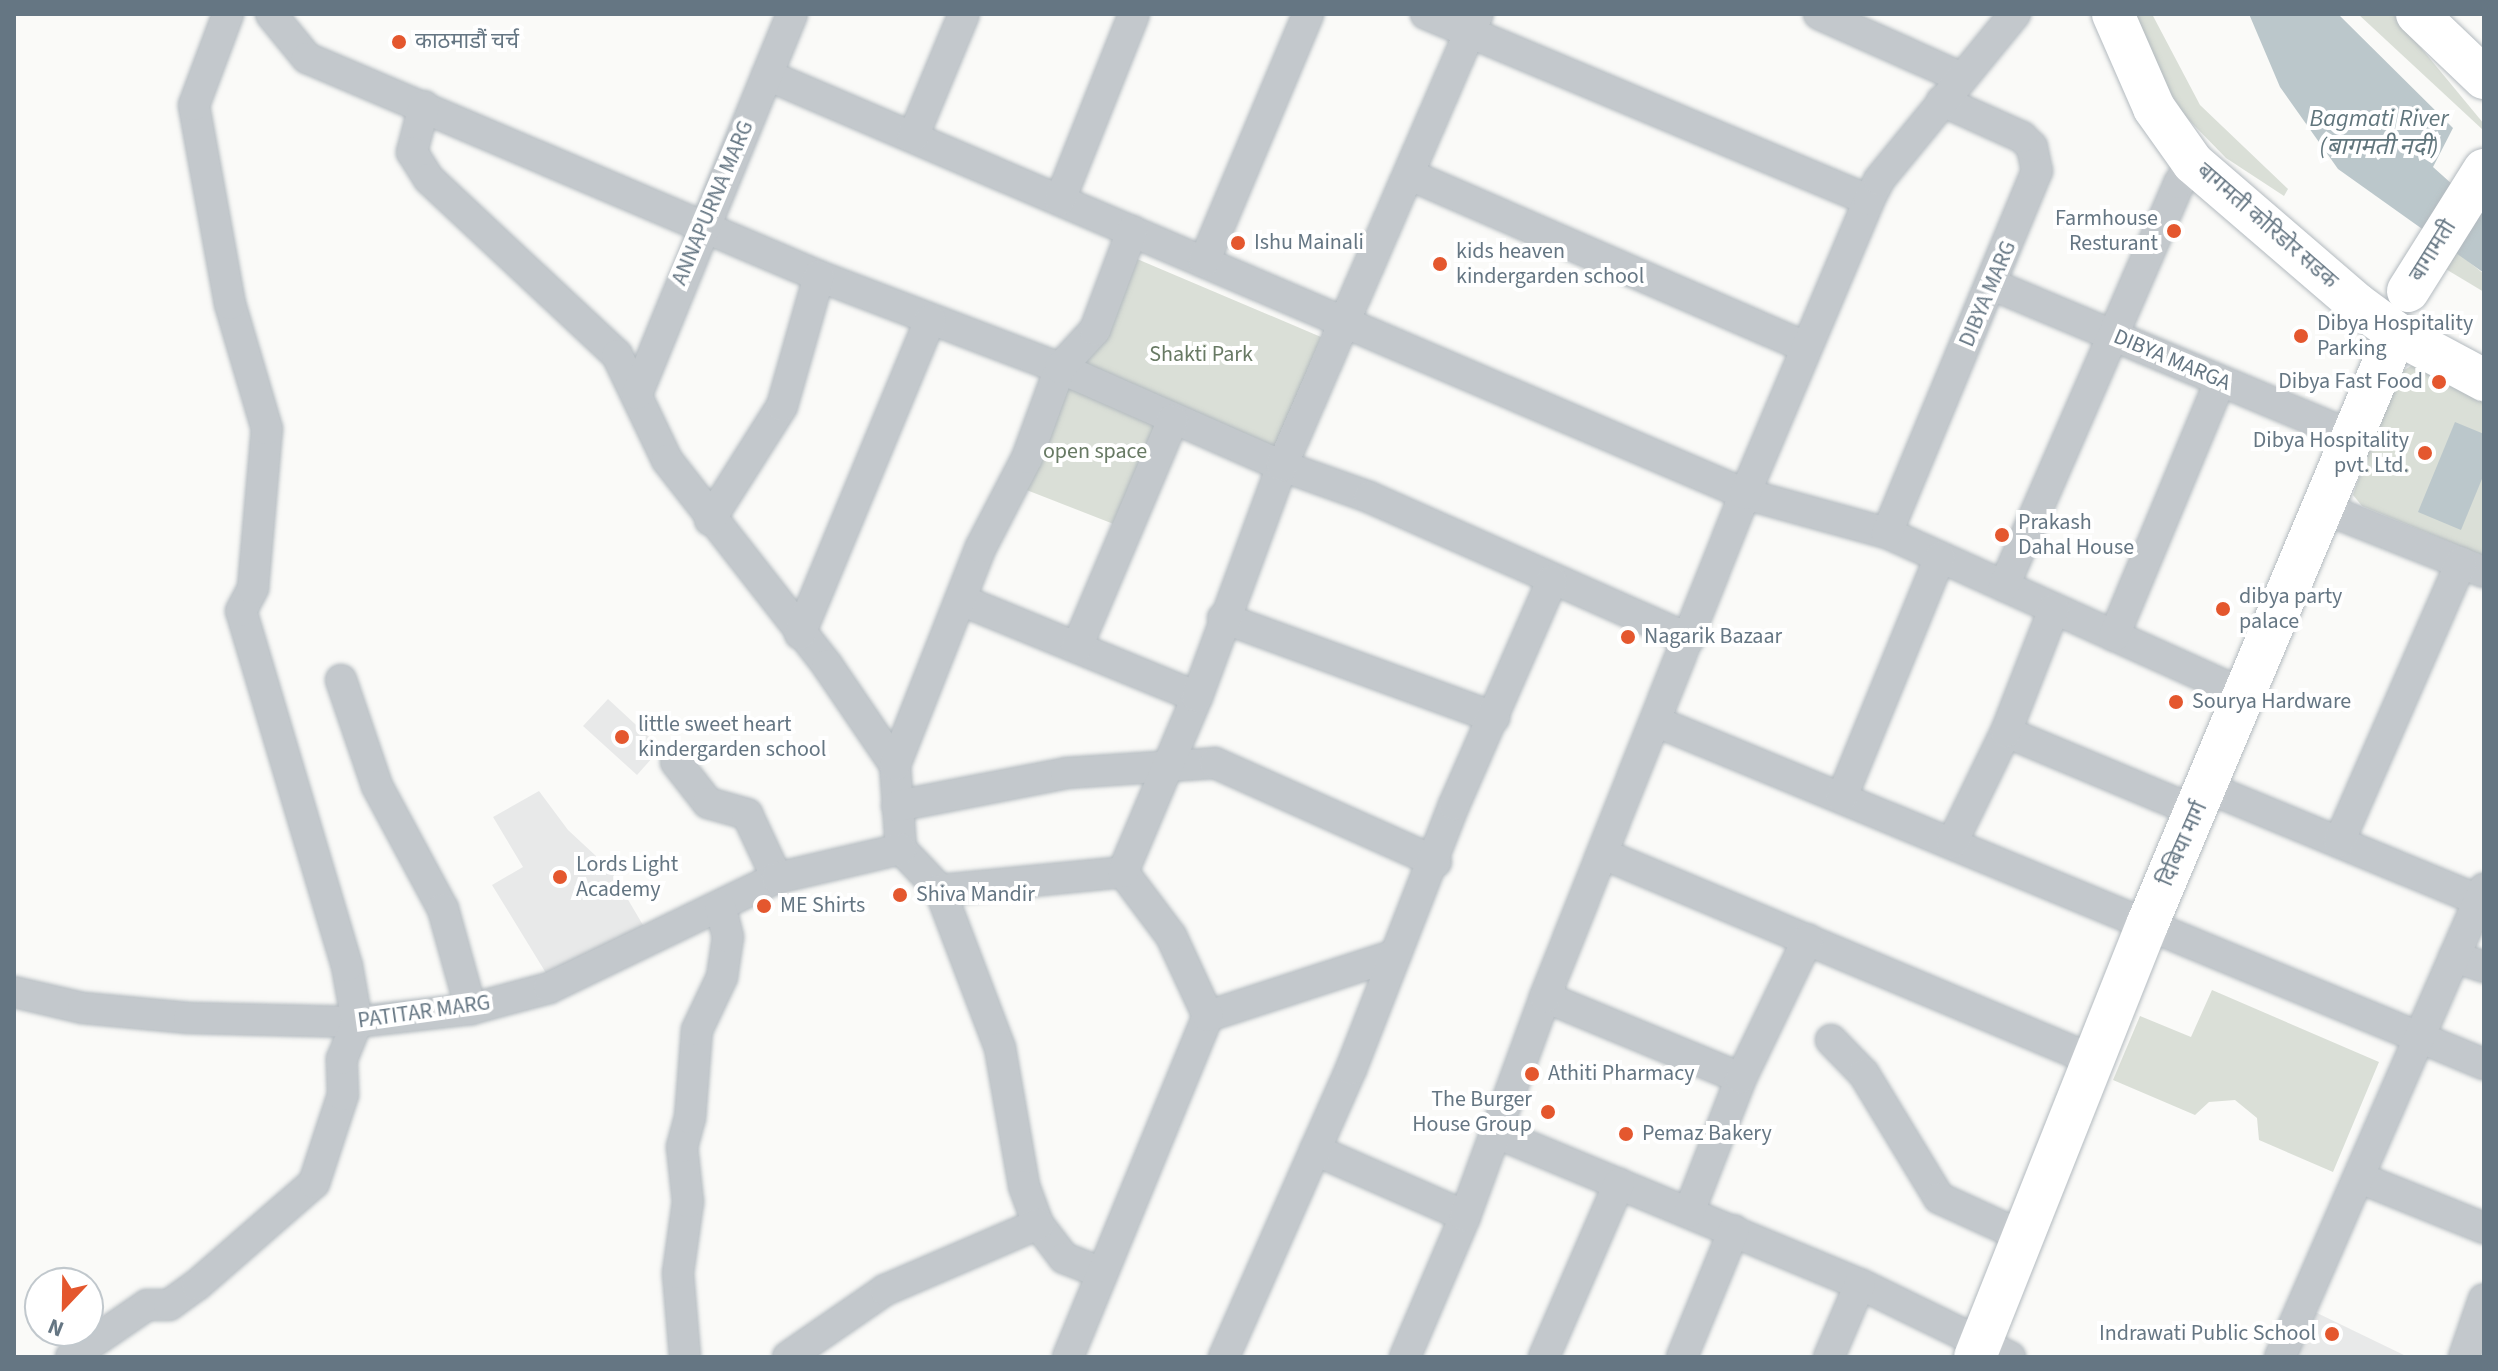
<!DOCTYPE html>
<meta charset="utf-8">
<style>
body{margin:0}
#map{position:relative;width:2498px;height:1371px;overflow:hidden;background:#fafaf8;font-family:"Source Sans 3","Noto Sans Devanagari",sans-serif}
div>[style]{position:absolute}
.built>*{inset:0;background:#e8e9e9}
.green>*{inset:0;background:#dadfd7}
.water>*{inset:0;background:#bbc7cb}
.roads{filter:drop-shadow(0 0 2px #b3babf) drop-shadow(0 0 2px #b3babf)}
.street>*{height:30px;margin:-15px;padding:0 15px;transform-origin:15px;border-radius:15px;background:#c3c8cc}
.secondary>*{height:42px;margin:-21px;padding:0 21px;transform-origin:21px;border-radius:21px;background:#fff}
.dots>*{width:22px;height:22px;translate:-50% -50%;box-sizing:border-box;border:4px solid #fff;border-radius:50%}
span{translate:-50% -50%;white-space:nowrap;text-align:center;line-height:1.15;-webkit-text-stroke:8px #fff;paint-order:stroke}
.poi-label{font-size:22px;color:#657683}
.left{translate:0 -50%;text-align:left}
.right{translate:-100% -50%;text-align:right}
.street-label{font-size:22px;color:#657683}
.park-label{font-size:22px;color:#687a64}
.water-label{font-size:24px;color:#60757c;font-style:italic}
.frame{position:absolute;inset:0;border:16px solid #657683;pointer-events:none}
.north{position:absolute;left:24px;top:1267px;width:80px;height:80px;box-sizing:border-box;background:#fff;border:2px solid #c1c8cd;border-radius:50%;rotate:202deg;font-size:22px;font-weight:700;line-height:32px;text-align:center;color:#657683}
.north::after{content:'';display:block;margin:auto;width:28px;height:36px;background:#e4572e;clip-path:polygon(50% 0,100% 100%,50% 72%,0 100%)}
</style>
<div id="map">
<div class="built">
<div style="clip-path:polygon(608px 699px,661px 748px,637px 775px,583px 726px)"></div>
<div style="clip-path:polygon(539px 791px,568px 830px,610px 869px,650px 937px,549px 978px,492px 885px,523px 867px,493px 817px)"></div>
<div style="clip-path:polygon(2313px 1311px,2408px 1357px,2293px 1357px)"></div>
</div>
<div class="green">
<div style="clip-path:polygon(2136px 14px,2152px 14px,2200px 105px,2288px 189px,2284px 196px,2226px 158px,2184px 115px,2165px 84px)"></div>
<div style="clip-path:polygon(2358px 14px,2393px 14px,2484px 124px,2483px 130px)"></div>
<div style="clip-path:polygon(2454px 250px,2484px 274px,2484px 292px,2444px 268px)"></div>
<div style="clip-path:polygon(1130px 256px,1321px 337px,1272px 455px,1080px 373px)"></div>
<div style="clip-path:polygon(2418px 362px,2484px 393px,2484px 556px,2362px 506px,2353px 495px,2386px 399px,2404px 370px)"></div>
<div style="clip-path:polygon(1062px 372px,1173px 420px,1129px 530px,1024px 489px)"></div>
<div style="clip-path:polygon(2212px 990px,2379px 1062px,2333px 1172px,2259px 1140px,2257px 1118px,2235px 1100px,2209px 1102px,2195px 1115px,2113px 1080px,2140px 1016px,2191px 1037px)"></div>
</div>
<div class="water">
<div style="clip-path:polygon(2249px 14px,2338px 14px,2453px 128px,2433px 167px,2472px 202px,2484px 202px,2484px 273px,2338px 169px,2280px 87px)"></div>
<div style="clip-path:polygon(2455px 422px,2484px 434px,2484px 474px,2461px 530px,2418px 512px)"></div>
</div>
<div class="roads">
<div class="street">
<div style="left:271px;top:14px;width:57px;rotate:50.7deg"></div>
<div style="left:307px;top:58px;width:556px;rotate:23.06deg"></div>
<div style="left:819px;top:276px;width:258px;rotate:20.9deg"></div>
<div style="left:1060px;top:368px;width:243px;rotate:23.8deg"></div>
<div style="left:1282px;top:466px;width:92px;rotate:19.6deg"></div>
<div style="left:1369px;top:497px;width:350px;rotate:23.9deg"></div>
<div style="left:1426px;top:14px;width:480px;rotate:22.8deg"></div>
<div style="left:1819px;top:14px;width:157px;rotate:24.1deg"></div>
<div style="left:767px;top:75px;width:1064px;rotate:23.19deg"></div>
<div style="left:1745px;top:494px;width:147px;rotate:15.4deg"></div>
<div style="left:1887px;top:533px;width:394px;rotate:24.3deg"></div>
<div style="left:424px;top:106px;width:48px;rotate:104.6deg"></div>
<div style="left:412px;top:152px;width:32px;rotate:58deg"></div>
<div style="left:429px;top:179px;width:258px;rotate:43.1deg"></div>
<div style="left:617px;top:355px;width:116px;rotate:64.5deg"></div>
<div style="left:667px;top:460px;width:260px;rotate:52deg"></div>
<div style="left:827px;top:665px;width:121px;rotate:55.8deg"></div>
<div style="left:895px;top:765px;width:84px;rotate:85.9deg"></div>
<div style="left:901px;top:849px;width:57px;rotate:46.4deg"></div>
<div style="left:940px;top:890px;width:169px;rotate:69.2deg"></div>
<div style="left:1000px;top:1048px;width:140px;rotate:80.1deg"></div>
<div style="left:1024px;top:1186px;width:40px;rotate:69.8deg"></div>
<div style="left:1038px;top:1224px;width:43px;rotate:52.6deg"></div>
<div style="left:1064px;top:1258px;width:41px;rotate:21.5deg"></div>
<div style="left:913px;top:137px;width:133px;rotate:-67.5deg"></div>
<div style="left:1410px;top:175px;width:432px;rotate:23.5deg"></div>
<div style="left:1060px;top:200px;width:200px;rotate:-68.3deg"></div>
<div style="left:1204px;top:262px;width:269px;rotate:-67.2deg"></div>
<div style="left:1993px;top:285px;width:389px;rotate:22.8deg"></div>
<div style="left:637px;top:394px;width:410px;rotate:-67.8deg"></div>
<div style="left:2323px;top:508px;width:173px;rotate:21.7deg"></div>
<div style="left:710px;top:520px;width:135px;rotate:-57.7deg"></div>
<div style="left:782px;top:406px;width:135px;rotate:-74.1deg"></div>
<div style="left:1887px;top:533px;width:392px;rotate:-67.5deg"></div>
<div style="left:2037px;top:171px;width:25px;rotate:-102deg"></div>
<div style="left:2032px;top:147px;width:14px;rotate:-135deg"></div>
<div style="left:2022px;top:137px;width:88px;rotate:-155.8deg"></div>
<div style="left:2004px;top:586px;width:439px;rotate:-66.5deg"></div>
<div style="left:2179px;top:183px;width:24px;rotate:-55deg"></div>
<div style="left:961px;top:600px;width:255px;rotate:22.3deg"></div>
<div style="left:1223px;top:618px;width:289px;rotate:20.1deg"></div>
<div style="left:800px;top:634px;width:340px;rotate:-67.5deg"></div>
<div style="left:2114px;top:636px;width:276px;rotate:-67.4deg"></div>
<div style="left:1077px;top:647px;width:246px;rotate:-67.1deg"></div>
<div style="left:341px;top:680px;width:112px;rotate:71.2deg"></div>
<div style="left:377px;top:786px;width:140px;rotate:61.8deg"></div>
<div style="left:443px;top:909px;width:104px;rotate:74.4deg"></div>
<div style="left:1657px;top:722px;width:895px;rotate:22.47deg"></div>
<div style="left:2006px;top:732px;width:207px;rotate:22.7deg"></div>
<div style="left:676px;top:762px;width:52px;rotate:52deg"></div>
<div style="left:708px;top:803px;width:41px;rotate:15.8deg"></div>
<div style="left:747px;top:814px;width:71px;rotate:64.9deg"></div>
<div style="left:895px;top:765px;width:234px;rotate:-68.5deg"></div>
<div style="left:981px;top:547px;width:100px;rotate:-62.7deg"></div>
<div style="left:1027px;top:458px;width:96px;rotate:-69.9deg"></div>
<div style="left:1060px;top:368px;width:52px;rotate:-47.4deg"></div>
<div style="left:1095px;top:330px;width:106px;rotate:-69.5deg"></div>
<div style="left:2208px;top:788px;width:293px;rotate:22.5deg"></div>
<div style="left:1842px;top:797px;width:259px;rotate:-67.8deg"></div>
<div style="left:897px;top:806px;width:172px;rotate:-11deg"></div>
<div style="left:1066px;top:773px;width:149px;rotate:-3.8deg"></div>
<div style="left:1215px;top:763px;width:242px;rotate:24.1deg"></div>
<div style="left:2339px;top:842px;width:305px;rotate:-66.4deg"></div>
<div style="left:1952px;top:843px;width:123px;rotate:-64.1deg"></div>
<div style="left:2006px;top:732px;width:132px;rotate:-68.7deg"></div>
<div style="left:1603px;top:854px;width:532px;rotate:22.8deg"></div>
<div style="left:940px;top:890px;width:184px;rotate:-5.6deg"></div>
<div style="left:2454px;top:957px;width:32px;rotate:18deg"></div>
<div style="left:14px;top:992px;width:71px;rotate:13.1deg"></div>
<div style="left:83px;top:1008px;width:106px;rotate:5.4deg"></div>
<div style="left:189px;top:1018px;width:168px;rotate:1.4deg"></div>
<div style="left:357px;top:1022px;width:115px;rotate:-6.5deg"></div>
<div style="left:471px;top:1009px;width:81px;rotate:-15.1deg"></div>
<div style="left:549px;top:988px;width:253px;rotate:-25.8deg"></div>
<div style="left:777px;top:878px;width:127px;rotate:-13.2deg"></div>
<div style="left:1545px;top:997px;width:212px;rotate:22.5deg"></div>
<div style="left:1208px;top:1016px;width:197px;rotate:-18.1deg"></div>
<div style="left:1831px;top:1040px;width:47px;rotate:45.9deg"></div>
<div style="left:1864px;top:1074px;width:145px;rotate:58.8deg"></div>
<div style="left:1939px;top:1198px;width:91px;rotate:24.6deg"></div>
<div style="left:1494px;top:1132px;width:396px;rotate:22.6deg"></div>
<div style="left:1860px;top:1284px;width:167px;rotate:26deg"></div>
<div style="left:1315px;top:1150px;width:164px;rotate:23.7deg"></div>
<div style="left:2360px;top:1178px;width:134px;rotate:22deg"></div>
<div style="left:1689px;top:1212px;width:144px;rotate:-68.8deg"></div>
<div style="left:1741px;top:1078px;width:154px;rotate:-64.3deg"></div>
<div style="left:71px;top:1357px;width:92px;rotate:-34.4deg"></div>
<div style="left:147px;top:1305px;width:22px"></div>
<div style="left:169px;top:1305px;width:34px;rotate:-36deg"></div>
<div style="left:197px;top:1285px;width:155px;rotate:-41.1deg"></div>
<div style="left:314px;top:1183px;width:93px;rotate:-71.8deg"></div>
<div style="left:343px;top:1095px;width:36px;rotate:-92deg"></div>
<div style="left:342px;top:1059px;width:40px;rotate:-68deg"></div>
<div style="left:357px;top:1022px;width:57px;rotate:-100.1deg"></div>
<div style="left:347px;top:966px;width:370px;rotate:-106.6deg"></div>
<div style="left:241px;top:611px;width:26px;rotate:-62deg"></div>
<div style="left:253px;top:588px;width:160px;rotate:-85deg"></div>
<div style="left:267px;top:429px;width:130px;rotate:-106.5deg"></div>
<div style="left:230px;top:304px;width:202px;rotate:-100.3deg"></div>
<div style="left:194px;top:105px;width:97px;rotate:-69.5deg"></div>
<div style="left:685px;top:1357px;width:84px;rotate:-94.8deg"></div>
<div style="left:678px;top:1273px;width:72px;rotate:-82deg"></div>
<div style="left:688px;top:1202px;width:55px;rotate:-96.2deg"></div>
<div style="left:682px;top:1147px;width:30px;rotate:-75deg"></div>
<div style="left:690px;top:1118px;width:88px;rotate:-85.5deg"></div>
<div style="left:697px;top:1030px;width:59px;rotate:-64.7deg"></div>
<div style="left:722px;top:977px;width:40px;rotate:-81.5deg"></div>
<div style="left:728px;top:937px;width:30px;rotate:-104deg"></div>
<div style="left:788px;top:1357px;width:118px;rotate:-34.6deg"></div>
<div style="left:885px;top:1290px;width:167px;rotate:-23.3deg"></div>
<div style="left:1068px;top:1357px;width:369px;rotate:-67.7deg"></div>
<div style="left:1208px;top:1016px;width:88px;rotate:-114.8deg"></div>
<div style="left:1171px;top:936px;width:80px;rotate:-126.9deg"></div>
<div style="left:1123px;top:872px;width:190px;rotate:-67.1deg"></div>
<div style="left:1197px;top:697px;width:246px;rotate:-69.8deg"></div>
<div style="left:1282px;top:466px;width:493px;rotate:-66.6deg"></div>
<div style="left:1224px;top:1357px;width:315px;rotate:-66.2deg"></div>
<div style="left:1351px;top:1069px;width:283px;rotate:-68.7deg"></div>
<div style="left:1454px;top:805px;width:244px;rotate:-66.4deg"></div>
<div style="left:1405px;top:1357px;width:153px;rotate:-66.9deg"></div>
<div style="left:1465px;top:1216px;width:233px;rotate:-69.9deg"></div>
<div style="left:1545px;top:997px;width:541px;rotate:-68.32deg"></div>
<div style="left:1745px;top:494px;width:319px;rotate:-67.1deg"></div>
<div style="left:1869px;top:200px;width:22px;rotate:-63deg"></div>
<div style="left:1879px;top:180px;width:215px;rotate:-50.7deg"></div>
<div style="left:1544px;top:1357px;width:189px;rotate:-66.6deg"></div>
<div style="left:1682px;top:1357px;width:137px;rotate:-67.7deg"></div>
<div style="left:1829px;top:1357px;width:79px;rotate:-67deg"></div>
<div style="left:2280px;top:1357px;width:511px;rotate:-66.45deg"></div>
<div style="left:2464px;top:1357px;width:61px;rotate:-71deg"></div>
</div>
<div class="secondary">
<div style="left:2113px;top:14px;width:103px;rotate:66.4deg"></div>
<div style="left:2154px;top:108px;width:67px;rotate:54.7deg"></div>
<div style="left:2193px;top:163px;width:216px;rotate:40.7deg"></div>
<div style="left:2357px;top:304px;width:49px;rotate:36.6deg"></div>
<div style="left:2396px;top:333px;width:100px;rotate:28.1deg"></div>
<div style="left:2417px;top:14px;width:93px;rotate:43.7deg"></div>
<div style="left:2408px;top:291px;width:143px;rotate:-57.9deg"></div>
<div style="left:1975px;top:1357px;width:465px;rotate:-68.3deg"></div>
<div style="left:2147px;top:925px;width:642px;rotate:-67.19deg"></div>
</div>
</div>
<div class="dots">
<div style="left:399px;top:42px;background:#e4572e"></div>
<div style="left:2174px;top:231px;background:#e4572e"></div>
<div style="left:1238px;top:243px;background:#e4572e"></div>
<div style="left:1440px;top:264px;background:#e4572e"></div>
<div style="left:2301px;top:336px;background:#e4572e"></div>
<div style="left:2439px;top:382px;background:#e4572e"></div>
<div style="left:2425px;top:453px;background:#e4572e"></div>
<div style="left:2002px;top:535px;background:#e4572e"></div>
<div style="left:2223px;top:609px;background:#e4572e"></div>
<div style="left:1628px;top:637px;background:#e4572e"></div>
<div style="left:2176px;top:702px;background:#e4572e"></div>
<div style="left:622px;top:737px;background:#e4572e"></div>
<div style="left:560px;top:877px;background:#e4572e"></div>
<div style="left:900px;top:895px;background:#e4572e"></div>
<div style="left:764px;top:906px;background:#e4572e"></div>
<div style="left:1532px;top:1074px;background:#e4572e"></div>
<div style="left:1548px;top:1112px;background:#e4572e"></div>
<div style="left:1626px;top:1134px;background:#e4572e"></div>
<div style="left:2332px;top:1334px;background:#e4572e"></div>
</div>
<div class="poi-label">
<span class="left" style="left:415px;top:42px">काठमाडौं चर्च</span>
<span class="right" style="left:2158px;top:231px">Farmhouse<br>Resturant</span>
<span class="left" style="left:1254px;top:243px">Ishu Mainali</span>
<span class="left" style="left:1456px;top:264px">kids heaven<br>kindergarden school</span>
<span class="left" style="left:2317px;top:336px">Dibya Hospitality<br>Parking</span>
<span class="right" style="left:2423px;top:382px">Dibya Fast Food</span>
<span class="right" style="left:2409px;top:453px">Dibya Hospitality<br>pvt. Ltd.</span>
<span class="left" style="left:2018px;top:535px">Prakash<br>Dahal House</span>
<span class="left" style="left:2239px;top:609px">dibya party<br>palace</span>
<span class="left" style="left:1644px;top:637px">Nagarik Bazaar</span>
<span class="left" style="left:2192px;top:702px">Sourya Hardware</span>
<span class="left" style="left:638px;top:737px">little sweet heart<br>kindergarden school</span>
<span class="left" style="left:576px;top:877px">Lords Light<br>Academy</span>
<span class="left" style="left:916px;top:895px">Shiva Mandir</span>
<span class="left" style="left:780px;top:906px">ME Shirts</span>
<span class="left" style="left:1548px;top:1074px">Athiti Pharmacy</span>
<span class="right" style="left:1532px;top:1112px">The Burger<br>House Group</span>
<span class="left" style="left:1642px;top:1134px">Pemaz Bakery</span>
<span class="right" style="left:2316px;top:1334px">Indrawati Public School</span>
</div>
<div class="street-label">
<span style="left:713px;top:203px;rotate:-67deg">ANNAPURNA MARG</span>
<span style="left:2267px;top:226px;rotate:41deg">बागमती कोरिडोर सडक</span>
<span style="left:2433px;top:251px;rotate:-58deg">बागामती</span>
<span style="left:1988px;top:294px;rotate:-67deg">DIBYA MARG</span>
<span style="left:2172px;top:360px;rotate:23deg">DIBYA MARGA</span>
<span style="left:2183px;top:844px;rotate:-66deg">दिबिया मार्ग</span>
<span style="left:424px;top:1012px;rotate:-8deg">PATITAR MARG</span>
</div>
<div class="park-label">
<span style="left:1201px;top:355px">Shakti Park</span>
<span style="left:1095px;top:452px">open space</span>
</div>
<div class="water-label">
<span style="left:2379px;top:133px">Bagmati River<br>(बागमती नदी)</span>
</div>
<div class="frame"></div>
<div class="north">N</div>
</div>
